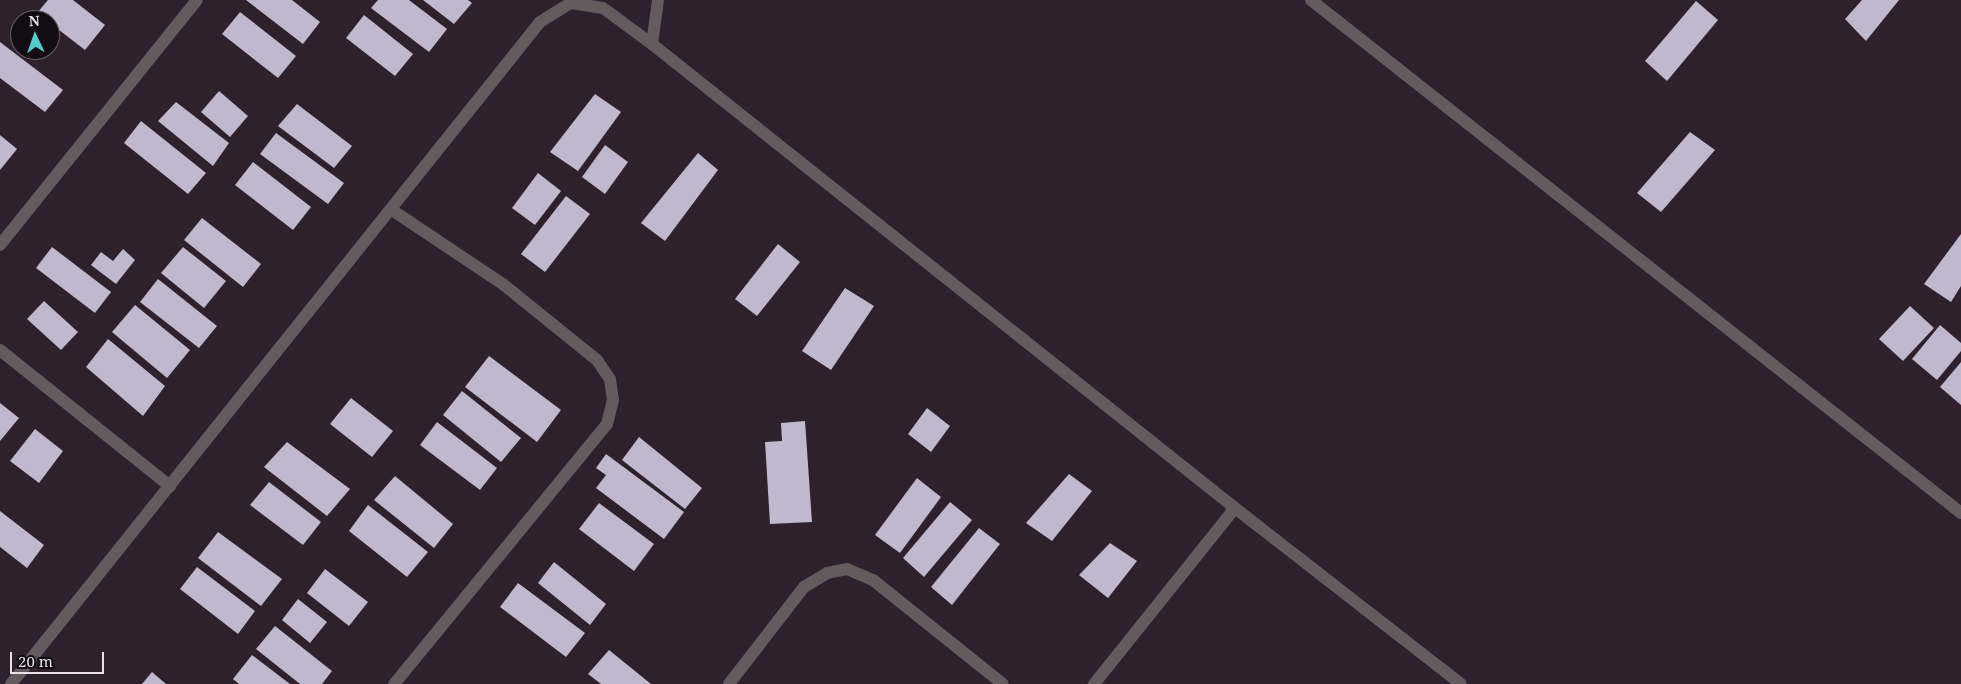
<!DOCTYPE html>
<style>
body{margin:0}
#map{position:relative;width:1961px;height:684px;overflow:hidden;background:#2e202d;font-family:"Noto Serif",serif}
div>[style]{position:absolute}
.building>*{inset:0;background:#c0b8cd}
.minor>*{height:12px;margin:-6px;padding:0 6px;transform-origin:6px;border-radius:6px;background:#655a5d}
span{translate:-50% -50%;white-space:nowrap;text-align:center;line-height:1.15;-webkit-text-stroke:5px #130c12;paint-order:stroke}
.north{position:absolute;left:10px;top:10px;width:50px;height:50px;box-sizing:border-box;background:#130c12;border:1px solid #696168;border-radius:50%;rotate:357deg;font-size:14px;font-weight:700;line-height:20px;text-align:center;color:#eae0e9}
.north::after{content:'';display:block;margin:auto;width:18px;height:22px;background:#53cdcb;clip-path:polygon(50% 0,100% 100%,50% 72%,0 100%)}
.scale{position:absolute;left:10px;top:652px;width:94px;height:22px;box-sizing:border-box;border:2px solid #eae0e9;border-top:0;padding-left:6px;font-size:15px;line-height:18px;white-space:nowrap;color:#eae0e9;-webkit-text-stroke:4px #130c12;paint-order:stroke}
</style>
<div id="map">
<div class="building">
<div style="clip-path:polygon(48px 0,73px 0,105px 25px,85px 50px,37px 13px)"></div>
<div style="clip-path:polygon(246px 0,292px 0,320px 22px,303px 44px)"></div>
<div style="clip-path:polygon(378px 0,409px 0,447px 29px,429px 52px,371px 8px)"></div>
<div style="clip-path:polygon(423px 0,468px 0,472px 3px,454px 24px)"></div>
<div style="clip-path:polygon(1862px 0,1899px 0,1866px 41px,1845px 19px)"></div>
<div style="clip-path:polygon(1696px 1px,1718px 20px,1667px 81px,1645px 61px)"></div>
<div style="clip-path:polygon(240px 12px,296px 56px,278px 78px,222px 34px)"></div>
<div style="clip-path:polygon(364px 15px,413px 54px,395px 76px,346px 38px)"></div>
<div style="clip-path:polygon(0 42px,63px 90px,45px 112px,0 78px)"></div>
<div style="clip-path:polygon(219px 91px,248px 116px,230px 137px,201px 112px)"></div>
<div style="clip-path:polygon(595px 94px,621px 112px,578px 171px,550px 152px)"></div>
<div style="clip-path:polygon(176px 102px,229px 143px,213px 166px,158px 121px)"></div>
<div style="clip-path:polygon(297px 104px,352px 146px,334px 168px,278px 126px)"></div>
<div style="clip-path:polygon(141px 121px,206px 173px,188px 194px,124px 143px)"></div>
<div style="clip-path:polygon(1690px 132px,1715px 150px,1661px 212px,1637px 193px)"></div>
<div style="clip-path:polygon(276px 133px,344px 183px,328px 204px,260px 154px)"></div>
<div style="clip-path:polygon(0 135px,17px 149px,0 170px)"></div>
<div style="clip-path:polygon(605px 145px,628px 162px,605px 194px,582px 177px)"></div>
<div style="clip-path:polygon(698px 153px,718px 170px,665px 241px,641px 223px)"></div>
<div style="clip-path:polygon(253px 162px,311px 207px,293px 230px,235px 185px)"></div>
<div style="clip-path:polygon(538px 173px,561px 191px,535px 225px,512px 208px)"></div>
<div style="clip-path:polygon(566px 196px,590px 214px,545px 272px,521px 254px)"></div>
<div style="clip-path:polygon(202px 218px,261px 264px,243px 287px,184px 240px)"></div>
<div style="clip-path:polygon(1961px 234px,1961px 286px,1951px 302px,1924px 284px)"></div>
<div style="clip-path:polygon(778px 244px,800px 262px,757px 316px,735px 299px)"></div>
<div style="clip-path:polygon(52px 247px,111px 292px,95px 313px,36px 268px)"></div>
<div style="clip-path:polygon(183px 247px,226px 281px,204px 308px,161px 273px)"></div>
<div style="clip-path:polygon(123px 249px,135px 260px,116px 284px,91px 265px,101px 252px,113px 261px)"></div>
<div style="clip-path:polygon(158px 279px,217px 326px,199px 348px,140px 302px)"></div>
<div style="clip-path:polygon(845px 288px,874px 306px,831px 370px,802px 351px)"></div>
<div style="clip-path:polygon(44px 301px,78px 332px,61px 350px,27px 319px)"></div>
<div style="clip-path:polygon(135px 305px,190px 350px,167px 378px,112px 332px)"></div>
<div style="clip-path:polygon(1910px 306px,1934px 328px,1903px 361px,1879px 339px)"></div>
<div style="clip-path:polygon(1940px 325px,1961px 343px,1961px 351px,1937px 380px,1912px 359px)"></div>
<div style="clip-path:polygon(108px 339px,165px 386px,143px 416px,86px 367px)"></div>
<div style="clip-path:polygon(489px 356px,561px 410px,537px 442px,465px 387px)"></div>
<div style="clip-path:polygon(1961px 362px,1961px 405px,1940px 387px)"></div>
<div style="clip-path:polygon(462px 391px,521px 438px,501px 462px,443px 415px)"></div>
<div style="clip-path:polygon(351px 398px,393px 431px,372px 457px,330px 424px)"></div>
<div style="clip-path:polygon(0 403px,19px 418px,0 441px)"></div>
<div style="clip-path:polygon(927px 408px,950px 426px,931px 452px,908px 434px)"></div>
<div style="clip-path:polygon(805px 421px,812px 522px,770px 524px,765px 442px,782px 441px,781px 423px)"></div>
<div style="clip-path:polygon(437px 422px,497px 468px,480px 490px,420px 445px)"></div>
<div style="clip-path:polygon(35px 429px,63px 451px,39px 483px,10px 461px)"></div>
<div style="clip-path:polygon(639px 437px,702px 488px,685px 509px,622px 460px)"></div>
<div style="clip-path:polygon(287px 442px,350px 489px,327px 516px,264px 467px)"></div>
<div style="clip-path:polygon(606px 454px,684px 512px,664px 539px,596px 488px,606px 475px,596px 468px)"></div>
<div style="clip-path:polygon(1069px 474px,1092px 491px,1052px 541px,1026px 523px)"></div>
<div style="clip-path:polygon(395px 476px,453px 524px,434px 548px,374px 500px)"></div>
<div style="clip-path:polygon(917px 478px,941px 497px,900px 553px,875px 535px)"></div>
<div style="clip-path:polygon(269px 482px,321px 522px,303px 545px,250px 505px)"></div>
<div style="clip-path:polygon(950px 502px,972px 520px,924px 577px,903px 558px)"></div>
<div style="clip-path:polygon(599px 503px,654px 544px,634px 571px,579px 529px)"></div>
<div style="clip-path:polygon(368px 505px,428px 552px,407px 577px,349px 531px)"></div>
<div style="clip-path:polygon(0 511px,44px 545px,27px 568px,0 547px)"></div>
<div style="clip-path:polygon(979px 528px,1000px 544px,952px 605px,931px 587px)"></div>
<div style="clip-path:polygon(218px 532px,282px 579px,261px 606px,198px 558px)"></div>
<div style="clip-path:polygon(1110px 543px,1137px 561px,1108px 598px,1079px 575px)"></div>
<div style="clip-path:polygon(554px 562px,606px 604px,590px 625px,538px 583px)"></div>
<div style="clip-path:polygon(197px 567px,255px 611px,238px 634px,180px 589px)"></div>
<div style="clip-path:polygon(325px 569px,368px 602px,349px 626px,307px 593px)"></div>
<div style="clip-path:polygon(518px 583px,585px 633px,566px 657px,500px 607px)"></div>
<div style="clip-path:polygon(298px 599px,327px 622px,310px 643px,282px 620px)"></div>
<div style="clip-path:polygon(275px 626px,332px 671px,322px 684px,300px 684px,256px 649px)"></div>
<div style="clip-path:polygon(609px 650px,651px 684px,601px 684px,588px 674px)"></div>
<div style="clip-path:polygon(252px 655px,290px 684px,239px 684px,233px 679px)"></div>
<div style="clip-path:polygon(152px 672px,166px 684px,142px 684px)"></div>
</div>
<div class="minor">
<div style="left:1311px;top:0;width:828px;rotate:38.28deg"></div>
<div style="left:652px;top:44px;width:44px;rotate:-82.2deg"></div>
<div style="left:392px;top:210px;width:135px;rotate:33.8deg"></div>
<div style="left:504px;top:285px;width:119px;rotate:38.9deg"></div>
<div style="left:597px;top:360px;width:23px;rotate:56deg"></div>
<div style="left:610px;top:379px;width:21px;rotate:82deg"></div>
<div style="left:613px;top:400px;width:25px;rotate:104deg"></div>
<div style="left:607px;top:424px;width:336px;rotate:129.3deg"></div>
<div style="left:0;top:245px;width:314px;rotate:-51.2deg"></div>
<div style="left:0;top:350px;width:218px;rotate:38.7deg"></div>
<div style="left:1235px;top:508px;width:286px;rotate:37.9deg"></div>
<div style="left:11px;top:684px;width:847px;rotate:-51.37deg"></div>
<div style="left:540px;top:22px;width:36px;rotate:-32deg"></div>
<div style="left:571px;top:3px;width:32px;rotate:9deg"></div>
<div style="left:603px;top:8px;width:61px;rotate:36.3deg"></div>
<div style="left:652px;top:44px;width:745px;rotate:38.52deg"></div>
<div style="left:1235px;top:508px;width:226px;rotate:128.7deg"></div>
<div style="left:729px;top:684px;width:123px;rotate:-52.3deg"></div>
<div style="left:804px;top:587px;width:27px;rotate:-31deg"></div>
<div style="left:827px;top:573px;width:20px;rotate:-11deg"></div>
<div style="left:847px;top:569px;width:28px;rotate:23deg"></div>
<div style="left:873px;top:580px;width:166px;rotate:38.7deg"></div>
</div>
<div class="north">N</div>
<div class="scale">20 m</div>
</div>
